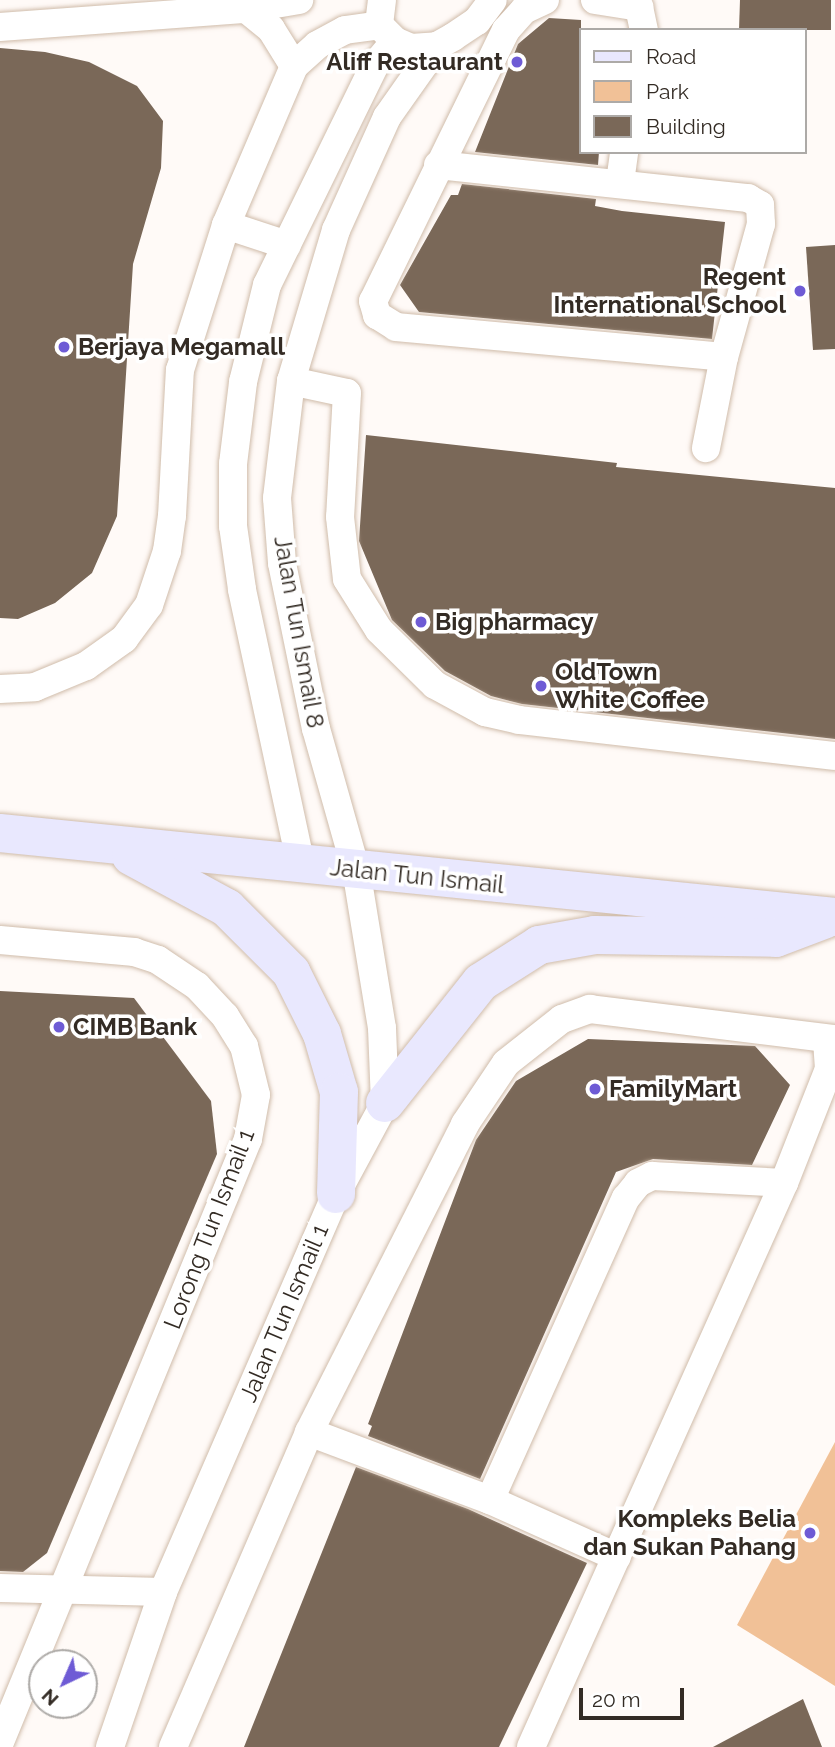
<!DOCTYPE html>
<style>
body{margin:0}
#map{position:relative;width:835px;height:1747px;overflow:hidden;background:#fffaf7;font-family:Raleway,sans-serif}
div>[style]{position:absolute}
.green>*{inset:0;background:#f1c197}
.building>*{inset:0;background:#7a6858}
.roads{filter:drop-shadow(0 0 2px #d0bcaa) drop-shadow(0 0 2px #d0bcaa)}
.minor>*{height:28px;margin:-14px;padding:0 14px;transform-origin:14px;border-radius:14px;background:#fff}
.secondary>*{height:38px;margin:-19px;padding:0 19px;transform-origin:19px;border-radius:19px;background:#e9e8fe}
.dots>*{width:19px;height:19px;translate:-50% -50%;box-sizing:border-box;border:4px solid #fff;border-radius:50%}
span{translate:-50% -50%;white-space:nowrap;text-align:center;line-height:1.15;-webkit-text-stroke:7px #fff;paint-order:stroke}
.poi-label{font-size:24px;color:#332b24;font-weight:700}
.right{translate:-100% -50%;text-align:right}
.left{translate:0 -50%;text-align:left}
.street-label{font-size:24px;color:#332b24}
.legend{position:absolute;left:579px;top:28px;width:228px;height:126px;box-sizing:border-box;background:#fff;border:2px solid #adaaa7;margin:0;padding:9px 12px;list-style:none;font-size:21px;color:#332b24}
.legend li{display:flex;align-items:center;gap:14px;height:35px}
.legend b{width:35px;border:2px solid #adaaa7}
.north{position:absolute;left:28px;top:1649px;width:70px;height:70px;box-sizing:border-box;background:#fff;border:2px solid #adaaa7;border-radius:50%;rotate:224deg;font-size:19px;font-weight:700;line-height:28px;text-align:center;color:#332b24}
.north::after{content:'';display:block;margin:auto;width:24px;height:32px;background:#6e5bd5;clip-path:polygon(50% 0,100% 100%,50% 72%,0 100%)}
.scale{position:absolute;left:579px;top:1688px;width:105px;height:32px;box-sizing:border-box;border:4px solid #332b24;border-top:0;padding-left:9px;font-size:21px;line-height:24px;white-space:nowrap;color:#332b24;-webkit-text-stroke:5px #fff;paint-order:stroke}
</style>
<div id="map">
<div class="green">
<div style="clip-path:polygon(835px 1442px,835px 1686px,737px 1625px)"></div>
</div>
<div class="building">
<div style="clip-path:polygon(740px 0,831px 0,831px 30px,739px 30px)"></div>
<div style="clip-path:polygon(549px 18px,581px 20px,581px 152px,599px 152px,598px 165px,475px 152px,518px 44px)"></div>
<div style="clip-path:polygon(0 48px,45px 52px,89px 62px,137px 86px,163px 121px,161px 168px,133px 264px,117px 516px,92px 573px,55px 603px,18px 619px,0 618px)"></div>
<div style="clip-path:polygon(462px 184px,596px 199px,595px 206px,622px 211px,725px 222px,712px 339px,419px 312px,400px 285px,451px 195px,458px 195px)"></div>
<div style="clip-path:polygon(835px 245px,835px 349px,813px 350px,806px 247px)"></div>
<div style="clip-path:polygon(366px 435px,617px 463px,616px 467px,835px 488px,835px 739px,522px 704px,491px 696px,445px 671px,392px 620px,359px 541px)"></div>
<div style="clip-path:polygon(0 991px,134px 998px,211px 1101px,217px 1154px,47px 1553px,23px 1572px,0 1571px)"></div>
<div style="clip-path:polygon(588px 1039px,755px 1046px,790px 1085px,752px 1165px,653px 1159px,616px 1172px,480px 1479px,368px 1436px,372px 1426px,368px 1424px,476px 1140px,516px 1081px)"></div>
<div style="clip-path:polygon(356px 1467px,468px 1509px,587px 1563px,499px 1747px,244px 1747px)"></div>
<div style="clip-path:polygon(803px 1699px,822px 1747px,713px 1747px)"></div>
</div>
<div class="roads">
<div class="minor">
<div style="left:382px;top:0;width:25px;rotate:97deg"></div>
<div style="left:379px;top:25px;width:23px;rotate:45deg"></div>
<div style="left:395px;top:41px;width:17px;rotate:24deg"></div>
<div style="left:411px;top:48px;width:26px;rotate:-4deg"></div>
<div style="left:437px;top:46px;width:18px;rotate:-29deg"></div>
<div style="left:453px;top:37px;width:29px;rotate:-34deg"></div>
<div style="left:477px;top:21px;width:26px;rotate:-53deg"></div>
<div style="left:545px;top:0;width:23px;rotate:155deg"></div>
<div style="left:524px;top:10px;width:27px;rotate:132deg"></div>
<div style="left:506px;top:30px;width:302px;rotate:116.1deg"></div>
<div style="left:373px;top:301px;width:15px;rotate:74deg"></div>
<div style="left:377px;top:315px;width:22px;rotate:32deg"></div>
<div style="left:396px;top:327px;width:329px;rotate:5.2deg"></div>
<div style="left:595px;top:0;width:45px;rotate:9deg"></div>
<div style="left:639px;top:7px;width:24px;rotate:78deg"></div>
<div style="left:0;top:27px;width:247px;rotate:-4.2deg"></div>
<div style="left:246px;top:9px;width:54px;rotate:-9.6deg"></div>
<div style="left:294px;top:66px;width:31px;rotate:-42deg"></div>
<div style="left:317px;top:45px;width:32px;rotate:-28deg"></div>
<div style="left:345px;top:30px;width:34px;rotate:-8deg"></div>
<div style="left:438px;top:165px;width:312px;rotate:6.1deg"></div>
<div style="left:748px;top:198px;width:14px;rotate:30deg"></div>
<div style="left:760px;top:205px;width:19px;rotate:87deg"></div>
<div style="left:761px;top:224px;width:138px;rotate:105.5deg"></div>
<div style="left:724px;top:357px;width:93px;rotate:101.2deg"></div>
<div style="left:620px;top:182px;width:30px;rotate:-82deg"></div>
<div style="left:226px;top:225px;width:64px;rotate:18.2deg"></div>
<div style="left:291px;top:381px;width:57px;rotate:12.1deg"></div>
<div style="left:347px;top:393px;width:124px;rotate:93.2deg"></div>
<div style="left:340px;top:517px;width:62px;rotate:83.6deg"></div>
<div style="left:347px;top:579px;width:60px;rotate:57.9deg"></div>
<div style="left:379px;top:630px;width:78px;rotate:44.5deg"></div>
<div style="left:435px;top:685px;width:57px;rotate:28.4deg"></div>
<div style="left:485px;top:712px;width:35px;rotate:13deg"></div>
<div style="left:519px;top:720px;width:318px;rotate:6.5deg"></div>
<div style="left:0;top:689px;width:35px;rotate:-3deg"></div>
<div style="left:35px;top:687px;width:55px;rotate:-22.4deg"></div>
<div style="left:86px;top:666px;width:47px;rotate:-35.4deg"></div>
<div style="left:124px;top:639px;width:42px;rotate:-53.7deg"></div>
<div style="left:149px;top:605px;width:57px;rotate:-71.6deg"></div>
<div style="left:167px;top:551px;width:35px;rotate:-82deg"></div>
<div style="left:172px;top:516px;width:146px;rotate:-86.9deg"></div>
<div style="left:180px;top:370px;width:152px;rotate:-72.4deg"></div>
<div style="left:226px;top:225px;width:173px;rotate:-66.8deg"></div>
<div style="left:294px;top:66px;width:44px;rotate:-121.9deg"></div>
<div style="left:271px;top:29px;width:32px;rotate:-141deg"></div>
<div style="left:301px;top:865px;width:282px;rotate:-102.1deg"></div>
<div style="left:242px;top:589px;width:64px;rotate:-98.1deg"></div>
<div style="left:233px;top:526px;width:62px;rotate:-90deg"></div>
<div style="left:233px;top:464px;width:83px;rotate:-83deg"></div>
<div style="left:243px;top:382px;width:100px;rotate:-76.1deg"></div>
<div style="left:267px;top:285px;width:245px;rotate:-63.9deg"></div>
<div style="left:375px;top:65px;width:31px;rotate:-50deg"></div>
<div style="left:0;top:940px;width:135px;rotate:5.1deg"></div>
<div style="left:134px;top:952px;width:25px;rotate:18deg"></div>
<div style="left:158px;top:960px;width:47px;rotate:33.7deg"></div>
<div style="left:197px;top:986px;width:41px;rotate:47deg"></div>
<div style="left:225px;top:1016px;width:36px;rotate:58deg"></div>
<div style="left:244px;top:1046px;width:50px;rotate:76.2deg"></div>
<div style="left:256px;top:1095px;width:45px;rotate:100.3deg"></div>
<div style="left:248px;top:1139px;width:652px;rotate:112.36deg"></div>
<div style="left:309px;top:1432px;width:193px;rotate:20.6deg"></div>
<div style="left:490px;top:1500px;width:139px;rotate:24.2deg"></div>
<div style="left:490px;top:1500px;width:331px;rotate:-65.8deg"></div>
<div style="left:626px;top:1198px;width:19px;rotate:-51deg"></div>
<div style="left:638px;top:1183px;width:16px;rotate:-27deg"></div>
<div style="left:652px;top:1176px;width:132px;rotate:3deg"></div>
<div style="left:0;top:1588px;width:163px;rotate:1.4deg"></div>
<div style="left:110px;top:1747px;width:164px;rotate:-71.1deg"></div>
<div style="left:163px;top:1592px;width:434px;rotate:-66.5deg"></div>
<div style="left:336px;top:1194px;width:103px;rotate:-61.7deg"></div>
<div style="left:385px;top:1103px;width:75px;rotate:-92.3deg"></div>
<div style="left:382px;top:1028px;width:160px;rotate:-99.3deg"></div>
<div style="left:356px;top:870px;width:147px;rotate:-105.8deg"></div>
<div style="left:316px;top:729px;width:169px;rotate:-101.6deg"></div>
<div style="left:282px;top:563px;width:65px;rotate:-94.4deg"></div>
<div style="left:277px;top:498px;width:118px;rotate:-83.2deg"></div>
<div style="left:291px;top:381px;width:158px;rotate:-73.4deg"></div>
<div style="left:336px;top:230px;width:124px;rotate:-65.7deg"></div>
<div style="left:387px;top:117px;width:87px;rotate:-54.8deg"></div>
<div style="left:173px;top:1747px;width:343px;rotate:-66.6deg"></div>
<div style="left:309px;top:1432px;width:345px;rotate:-63.1deg"></div>
<div style="left:465px;top:1124px;width:73px;rotate:-56.1deg"></div>
<div style="left:506px;top:1063px;width:71px;rotate:-38.2deg"></div>
<div style="left:562px;top:1019px;width:30px;rotate:-20deg"></div>
<div style="left:590px;top:1009px;width:247px;rotate:7deg"></div>
<div style="left:531px;top:1747px;width:618px;rotate:-65.84deg"></div>
<div style="left:784px;top:1183px;width:123px;rotate:-68.5deg"></div>
<div style="left:829px;top:1069px;width:28px;rotate:-94deg"></div>
</div>
<div class="secondary">
<div style="left:0;top:833px;width:839px;rotate:5.74deg"></div>
<div style="left:131px;top:856px;width:109px;rotate:28.4deg"></div>
<div style="left:227px;top:908px;width:91px;rotate:45deg"></div>
<div style="left:291px;top:972px;width:69px;rotate:63.4deg"></div>
<div style="left:322px;top:1034px;width:60px;rotate:73.7deg"></div>
<div style="left:339px;top:1092px;width:102px;rotate:91.7deg"></div>
<div style="left:385px;top:1103px;width:154px;rotate:-51.6deg"></div>
<div style="left:481px;top:982px;width:69px;rotate:-32.5deg"></div>
<div style="left:539px;top:945px;width:57px;rotate:-10.1deg"></div>
<div style="left:595px;top:935px;width:181px;rotate:0.9deg"></div>
<div style="left:776px;top:938px;width:53px;rotate:-20.8deg"></div>
</div>
</div>
<div class="dots">
<div style="left:517px;top:62px;background:#6e5bd5"></div>
<div style="left:800px;top:291px;background:#6e5bd5"></div>
<div style="left:64px;top:347px;background:#6e5bd5"></div>
<div style="left:421px;top:622px;background:#6e5bd5"></div>
<div style="left:541px;top:686px;background:#6e5bd5"></div>
<div style="left:59px;top:1027px;background:#6e5bd5"></div>
<div style="left:595px;top:1089px;background:#6e5bd5"></div>
<div style="left:810px;top:1533px;background:#6e5bd5"></div>
</div>
<div class="poi-label">
<span class="right" style="left:503px;top:62px">Aliff Restaurant</span>
<span class="right" style="left:786px;top:291px">Regent<br>International School</span>
<span class="left" style="left:78px;top:347px">Berjaya Megamall</span>
<span class="left" style="left:435px;top:622px">Big pharmacy</span>
<span class="left" style="left:555px;top:686px">OldTown<br>White Coffee</span>
<span class="left" style="left:73px;top:1027px">CIMB Bank</span>
<span class="left" style="left:609px;top:1089px">FamilyMart</span>
<span class="right" style="left:796px;top:1533px">Kompleks Belia<br>dan Sukan Pahang</span>
</div>
<div class="street-label">
<span style="left:299px;top:632px;rotate:80deg">Jalan Tun Ismail 8</span>
<span style="left:417px;top:876px;rotate:6deg">Jalan Tun Ismail</span>
<span style="left:209px;top:1229px;rotate:-69deg">Lorong Tun Ismail 1</span>
<span style="left:284px;top:1313px;rotate:-67deg">Jalan Tun Ismail 1</span>
</div>
<ul class="legend">
<li><b style="height:9px;background:#e9e8fe"></b>Road</li>
<li><b style="height:19px;background:#f1c197"></b>Park</li>
<li><b style="height:19px;background:#7a6858"></b>Building</li>
</ul>
<div class="north">N</div>
<div class="scale">20 m</div>
</div>
